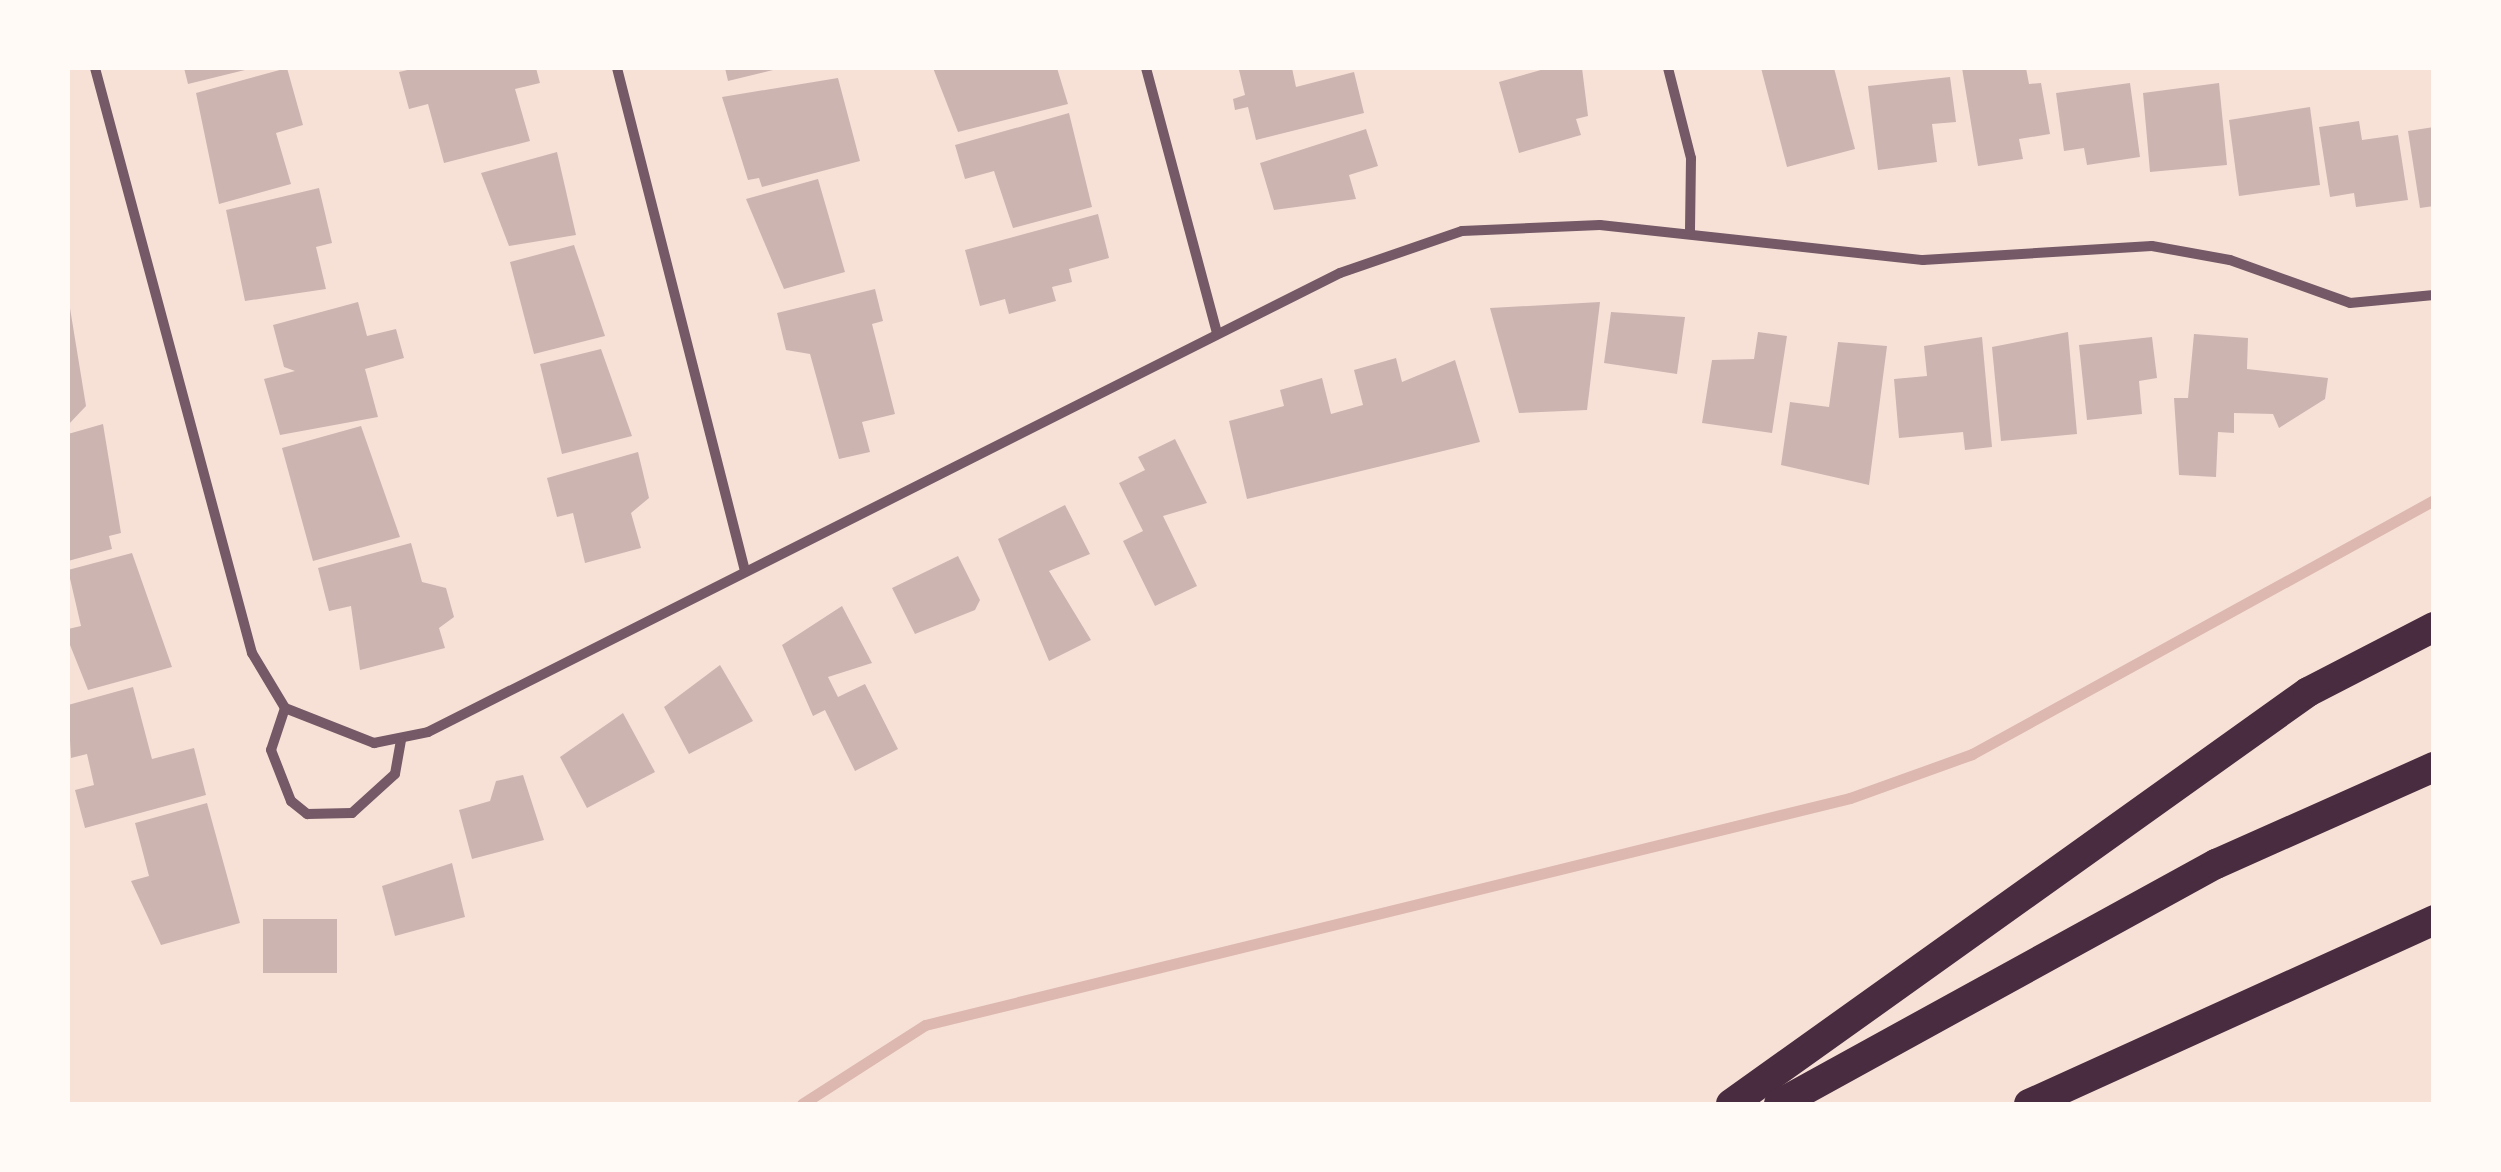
<!DOCTYPE html>
<style>
body{margin:0}
#map{position:relative;width:2501px;height:1172px;overflow:hidden;background:#f7e1d7;font-family:"Alegreya Sans",sans-serif}
div>[style]{position:absolute}
.stream>*{height:11px;margin:-5.5px;padding:0 5.5px;transform-origin:5.5px;border-radius:5.5px;background:#dcb8b0}
.building>*{inset:0;background:#ccb4b1}
.minor>*{height:10px;margin:-5px;padding:0 5px;transform-origin:5px;border-radius:5px;background:#755966}
.motorway>*{height:30px;margin:-15px;padding:0 15px;transform-origin:15px;border-radius:15px;background:#4a2c40}
span{translate:-50% -50%;white-space:nowrap;text-align:center;line-height:1.15;-webkit-text-stroke:10px #fffaf5;paint-order:stroke}
.frame{position:absolute;inset:0;border:70px solid #fffaf5;pointer-events:none}
</style>
<div id="map">
<div class="stream">
<div style="left:802px;top:1104px;width:146px;rotate:-32.7deg"></div>
<div style="left:925px;top:1025px;width:952px;rotate:-13.79deg"></div>
<div style="left:1850px;top:798px;width:130px;rotate:-19.8deg"></div>
<div style="left:1972px;top:754px;width:527px;rotate:-28.8deg"></div>
</div>
<div class="building">
<div style="clip-path:polygon(184px 68px,249px 68px,249px 69px,188px 84px)"></div>
<div style="clip-path:polygon(287px 68px,303px 125px,276px 133px,291px 184px,219px 204px,196px 93px)"></div>
<div style="clip-path:polygon(416px 68px,536px 68px,540px 83px,515px 89px,530px 141px,444px 163px,428px 104px,409px 109px,399px 72px)"></div>
<div style="clip-path:polygon(725px 68px,776px 68px,777px 69px,728px 81px)"></div>
<div style="clip-path:polygon(933px 68px,1057px 68px,1068px 104px,958px 132px)"></div>
<div style="clip-path:polygon(1250px 68px,1292px 68px,1296px 87px,1354px 72px,1364px 113px,1256px 140px,1248px 107px,1235px 110px,1233px 99px,1245px 95px,1239px 70px)"></div>
<div style="clip-path:polygon(1548px 68px,1582px 68px,1588px 116px,1576px 119px,1581px 135px,1519px 153px,1499px 82px)"></div>
<div style="clip-path:polygon(1761px 68px,1834px 68px,1855px 149px,1787px 167px)"></div>
<div style="clip-path:polygon(1962px 68px,2026px 68px,2029px 84px,2041px 83px,2050px 134px,2019px 139px,2023px 159px,1978px 166px)"></div>
<div style="clip-path:polygon(1950px 77px,1956px 122px,1932px 124px,1937px 162px,1878px 170px,1868px 86px)"></div>
<div style="clip-path:polygon(838px 78px,860px 161px,762px 187px,759px 178px,748px 180px,722px 97px)"></div>
<div style="clip-path:polygon(2130px 83px,2140px 157px,2087px 165px,2084px 148px,2064px 151px,2056px 93px)"></div>
<div style="clip-path:polygon(2219px 83px,2227px 165px,2150px 172px,2143px 93px)"></div>
<div style="clip-path:polygon(2310px 107px,2320px 185px,2239px 196px,2229px 120px)"></div>
<div style="clip-path:polygon(1069px 113px,1092px 207px,1013px 228px,994px 171px,965px 179px,955px 145px)"></div>
<div style="clip-path:polygon(2359px 121px,2362px 140px,2398px 135px,2408px 200px,2356px 207px,2354px 193px,2330px 197px,2319px 127px)"></div>
<div style="clip-path:polygon(2434px 127px,2434px 206px,2420px 208px,2408px 131px)"></div>
<div style="clip-path:polygon(1366px 129px,1378px 166px,1349px 175px,1356px 199px,1274px 210px,1260px 163px)"></div>
<div style="clip-path:polygon(557px 152px,576px 235px,509px 246px,481px 173px)"></div>
<div style="clip-path:polygon(818px 179px,845px 272px,784px 289px,746px 199px)"></div>
<div style="clip-path:polygon(319px 188px,332px 243px,316px 247px,326px 289px,245px 301px,226px 210px)"></div>
<div style="clip-path:polygon(1098px 214px,1109px 258px,1069px 269px,1072px 282px,1052px 287px,1056px 301px,1009px 314px,1005px 299px,980px 306px,965px 250px)"></div>
<div style="clip-path:polygon(574px 245px,605px 336px,534px 354px,510px 262px)"></div>
<div style="clip-path:polygon(875px 289px,883px 321px,872px 324px,895px 414px,862px 422px,870px 452px,839px 459px,810px 354px,786px 350px,777px 313px)"></div>
<div style="clip-path:polygon(68px 296px,86px 406px,68px 425px)"></div>
<div style="clip-path:polygon(358px 302px,367px 336px,396px 329px,404px 358px,365px 369px,378px 417px,280px 435px,264px 379px,295px 371px,284px 367px,273px 325px)"></div>
<div style="clip-path:polygon(1600px 302px,1587px 410px,1519px 413px,1490px 308px)"></div>
<div style="clip-path:polygon(1611px 312px,1685px 317px,1677px 374px,1604px 363px)"></div>
<div style="clip-path:polygon(1758px 332px,1787px 336px,1772px 433px,1702px 423px,1712px 360px,1754px 359px)"></div>
<div style="clip-path:polygon(2068px 332px,2077px 434px,2001px 441px,1992px 347px)"></div>
<div style="clip-path:polygon(2194px 334px,2248px 338px,2247px 369px,2328px 378px,2325px 399px,2279px 428px,2273px 414px,2234px 413px,2234px 433px,2218px 432px,2216px 477px,2179px 475px,2174px 398px,2188px 398px)"></div>
<div style="clip-path:polygon(1982px 337px,1992px 447px,1965px 450px,1963px 432px,1899px 438px,1894px 379px,1927px 376px,1924px 346px)"></div>
<div style="clip-path:polygon(2152px 337px,2157px 378px,2139px 381px,2142px 414px,2087px 420px,2079px 345px)"></div>
<div style="clip-path:polygon(1838px 342px,1887px 346px,1869px 485px,1781px 465px,1790px 402px,1829px 407px)"></div>
<div style="clip-path:polygon(601px 349px,632px 436px,562px 454px,540px 364px)"></div>
<div style="clip-path:polygon(1396px 358px,1402px 382px,1455px 360px,1480px 442px,1247px 499px,1229px 421px,1284px 406px,1280px 390px,1322px 378px,1331px 414px,1363px 405px,1354px 370px)"></div>
<div style="clip-path:polygon(103px 424px,121px 533px,109px 536px,112px 549px,68px 561px,68px 434px)"></div>
<div style="clip-path:polygon(361px 426px,400px 537px,313px 561px,282px 448px)"></div>
<div style="clip-path:polygon(1175px 439px,1207px 503px,1163px 516px,1197px 586px,1155px 606px,1123px 541px,1143px 531px,1119px 483px,1145px 470px,1138px 457px)"></div>
<div style="clip-path:polygon(638px 452px,649px 498px,631px 513px,641px 548px,585px 563px,573px 513px,557px 517px,547px 478px)"></div>
<div style="clip-path:polygon(1065px 505px,1090px 554px,1049px 571px,1091px 640px,1049px 661px,998px 539px)"></div>
<div style="clip-path:polygon(411px 543px,422px 582px,446px 588px,454px 617px,439px 628px,445px 648px,360px 670px,351px 606px,329px 611px,318px 568px)"></div>
<div style="clip-path:polygon(132px 553px,172px 667px,88px 690px,68px 640px,68px 629px,81px 626px,68px 570px)"></div>
<div style="clip-path:polygon(958px 556px,980px 600px,975px 610px,915px 634px,892px 588px)"></div>
<div style="clip-path:polygon(842px 606px,872px 663px,828px 677px,838px 697px,865px 684px,898px 749px,855px 771px,825px 710px,813px 716px,782px 645px)"></div>
<div style="clip-path:polygon(720px 665px,753px 721px,689px 754px,664px 707px)"></div>
<div style="clip-path:polygon(133px 687px,152px 759px,194px 748px,206px 795px,85px 828px,75px 790px,94px 785px,87px 754px,71px 758px,68px 705px)"></div>
<div style="clip-path:polygon(623px 713px,655px 772px,587px 808px,560px 757px)"></div>
<div style="clip-path:polygon(523px 775px,544px 840px,472px 859px,459px 810px,490px 801px,496px 781px)"></div>
<div style="clip-path:polygon(207px 803px,240px 923px,161px 945px,131px 881px,149px 876px,135px 823px)"></div>
<div style="clip-path:polygon(452px 863px,465px 917px,395px 936px,382px 886px)"></div>
<div style="clip-path:polygon(263px 919px,337px 919px,337px 973px,263px 973px)"></div>
</div>
<div class="minor">
<div style="left:95px;top:68px;width:606px;rotate:74.98deg"></div>
<div style="left:252px;top:653px;width:64px;rotate:59deg"></div>
<div style="left:285px;top:708px;width:96px;rotate:21.5deg"></div>
<div style="left:374px;top:743px;width:55px;rotate:-11.5deg"></div>
<div style="left:428px;top:732px;width:1021px;rotate:-26.72deg"></div>
<div style="left:1340px;top:273px;width:129px;rotate:-19deg"></div>
<div style="left:1462px;top:231px;width:138px;rotate:-2.5deg"></div>
<div style="left:1600px;top:225px;width:325px;rotate:6.2deg"></div>
<div style="left:1923px;top:260px;width:229px;rotate:-3.5deg"></div>
<div style="left:2152px;top:246px;width:79px;rotate:10.2deg"></div>
<div style="left:2230px;top:260px;width:127px;rotate:19.7deg"></div>
<div style="left:2350px;top:303px;width:84px;rotate:-5.4deg"></div>
<div style="left:617px;top:68px;width:519px;rotate:75.72deg"></div>
<div style="left:1146px;top:68px;width:274px;rotate:75deg"></div>
<div style="left:1668px;top:68px;width:93px;rotate:75.7deg"></div>
<div style="left:1691px;top:158px;width:75px;rotate:90.8deg"></div>
<div style="left:285px;top:708px;width:44px;rotate:108.4deg"></div>
<div style="left:271px;top:750px;width:55px;rotate:68.6deg"></div>
<div style="left:291px;top:801px;width:21px;rotate:39deg"></div>
<div style="left:307px;top:814px;width:45px;rotate:-1.3deg"></div>
<div style="left:352px;top:813px;width:58px;rotate:-42.2deg"></div>
<div style="left:395px;top:774px;width:34px;rotate:-80deg"></div>
</div>
<div class="motorway">
<div style="left:1731px;top:1104px;width:709px;rotate:-35.53deg"></div>
<div style="left:2308px;top:692px;width:142px;rotate:-27.3deg"></div>
<div style="left:1779px;top:1104px;width:499px;rotate:-28.8deg"></div>
<div style="left:2216px;top:864px;width:239px;rotate:-24deg"></div>
<div style="left:2029px;top:1104px;width:445px;rotate:-24.4deg"></div>
</div>
<div class="frame"></div>
</div>
